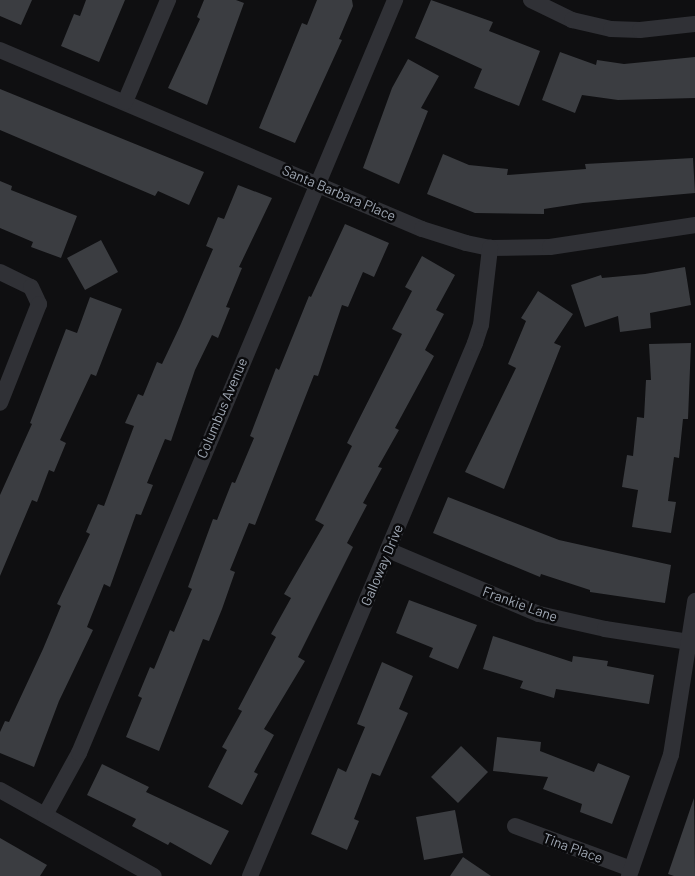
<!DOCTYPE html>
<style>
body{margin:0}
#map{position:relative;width:695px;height:876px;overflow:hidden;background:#0f0f11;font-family:Barlow,sans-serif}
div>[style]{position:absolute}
.building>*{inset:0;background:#3b3d41}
.minor>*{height:16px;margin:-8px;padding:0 8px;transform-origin:8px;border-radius:8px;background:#303136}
span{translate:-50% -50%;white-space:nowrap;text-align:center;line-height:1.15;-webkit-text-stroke:5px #0a0a0c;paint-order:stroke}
.street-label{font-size:14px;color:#9fa7b3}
</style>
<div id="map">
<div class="building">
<div style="clip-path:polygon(0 0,32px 0,21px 25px,0 16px)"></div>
<div style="clip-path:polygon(86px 0,125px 0,99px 62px,61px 46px,74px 14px,80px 16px)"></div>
<div style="clip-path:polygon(204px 0,236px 0,244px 3px,207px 105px,168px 88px,200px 19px,197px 17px)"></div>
<div style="clip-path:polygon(317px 0,352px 0,353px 6px,339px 39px,342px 40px,295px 143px,259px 128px,302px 23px,307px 25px)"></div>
<div style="clip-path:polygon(431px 0,493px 22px,489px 31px,540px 51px,519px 106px,474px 88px,482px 69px,415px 38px)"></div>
<div style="clip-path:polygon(560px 52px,596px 65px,597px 60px,624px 64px,695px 57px,695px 98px,618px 100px,582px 95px,575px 113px,542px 100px)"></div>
<div style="clip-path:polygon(408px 59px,439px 76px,421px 108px,428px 111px,399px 184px,363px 168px,392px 88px)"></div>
<div style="clip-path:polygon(0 89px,204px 172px,189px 205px,158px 191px,155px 196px,0 130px)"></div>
<div style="clip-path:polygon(443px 154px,469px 165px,508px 169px,507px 175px,586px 169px,585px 164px,693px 158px,695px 193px,583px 203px,544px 209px,544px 214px,475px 213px,427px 194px)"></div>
<div style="clip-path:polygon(0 181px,12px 186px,11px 190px,77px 216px,61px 258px,31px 247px,33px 242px,0 228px)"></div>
<div style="clip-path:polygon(238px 185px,272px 198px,239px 267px,242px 268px,226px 307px,230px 308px,218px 338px,212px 335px,195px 370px,171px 441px,165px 439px,147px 483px,153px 485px,141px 515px,136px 514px,110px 587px,104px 584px,87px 627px,93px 630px,59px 701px,34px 767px,0 753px,0 732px,5px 721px,9px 722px,43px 649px,61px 606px,57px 604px,90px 534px,86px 532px,98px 504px,104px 506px,134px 426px,125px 423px,138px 394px,143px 396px,157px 362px,162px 364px,180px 326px,213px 249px,206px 246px,218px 217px,224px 219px)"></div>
<div style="clip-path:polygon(345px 224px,389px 243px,374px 277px,363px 272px,348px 307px,342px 305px,318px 376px,314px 375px,255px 525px,249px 523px,230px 570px,235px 572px,222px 609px,209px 641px,203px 639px,159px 751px,126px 737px,142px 698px,138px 696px,150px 667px,154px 669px,170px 630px,174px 632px,192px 589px,188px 587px,213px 519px,217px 520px,232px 482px,235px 483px,254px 438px,250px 436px,276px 368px,279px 370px,309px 296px,311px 297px)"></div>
<div style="clip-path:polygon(101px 240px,118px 272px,85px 290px,67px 258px)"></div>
<div style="clip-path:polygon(422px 256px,455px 275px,436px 310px,444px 314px,425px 350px,434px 356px,395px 428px,399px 430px,378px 467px,382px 468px,363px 503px,367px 505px,347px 543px,353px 547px,298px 657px,305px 661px,264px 729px,274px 735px,254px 772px,258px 774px,242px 805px,208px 787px,227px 750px,222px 747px,242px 711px,238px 709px,276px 637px,271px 634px,291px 598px,284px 594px,324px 525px,315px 520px,352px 446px,347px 443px,402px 334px,392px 329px,412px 291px,405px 287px)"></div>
<div style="clip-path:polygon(685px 267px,691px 305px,650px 313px,651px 328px,620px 332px,618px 316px,585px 327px,571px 285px,601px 275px,602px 278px,645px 274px)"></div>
<div style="clip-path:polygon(538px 291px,573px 314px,554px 343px,561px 346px,504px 489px,465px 472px,516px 368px,508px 364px,526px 321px,521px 318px)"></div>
<div style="clip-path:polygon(90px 297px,122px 309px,96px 376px,91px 374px,60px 440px,66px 443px,54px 472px,49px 470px,37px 502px,32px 500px,0 576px,0 495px,32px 424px,30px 423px,66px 329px,77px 333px)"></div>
<div style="clip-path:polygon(691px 343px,688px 419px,683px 419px,679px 458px,674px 457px,668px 501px,676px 502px,671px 533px,632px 527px,638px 490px,622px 487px,627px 455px,633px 456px,637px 417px,644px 418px,646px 380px,651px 380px,649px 344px)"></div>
<div style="clip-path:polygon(448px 497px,559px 540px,671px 565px,665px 603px,590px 592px,590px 590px,541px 574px,540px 577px,433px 533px)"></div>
<div style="clip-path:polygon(409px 600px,477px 625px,458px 669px,429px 657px,433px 648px,396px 633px)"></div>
<div style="clip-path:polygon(493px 636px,572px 662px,573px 656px,608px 661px,607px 666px,654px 675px,649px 704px,556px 689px,554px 698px,520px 688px,523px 681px,483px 669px)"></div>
<div style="clip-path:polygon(382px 662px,413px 676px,399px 709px,408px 713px,380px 776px,372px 773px,354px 819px,359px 821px,347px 850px,311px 834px,338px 768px,346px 772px,365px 727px,357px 724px)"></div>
<div style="clip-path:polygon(497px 737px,541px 742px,540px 751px,594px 772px,598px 763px,630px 776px,612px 824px,580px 812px,582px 804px,543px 789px,548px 777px,493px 771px)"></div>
<div style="clip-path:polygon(461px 746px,488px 772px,458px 803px,431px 777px)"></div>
<div style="clip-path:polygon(102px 764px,149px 787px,146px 792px,229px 831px,211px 865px,170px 842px,168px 845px,132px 826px,136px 819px,87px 795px)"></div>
<div style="clip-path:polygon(694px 798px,695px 876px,674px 876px,668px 874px)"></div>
<div style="clip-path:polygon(455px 810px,463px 853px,424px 860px,416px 817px)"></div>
<div style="clip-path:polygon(0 838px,47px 865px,40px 876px,0 876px)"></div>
<div style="clip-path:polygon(463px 857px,491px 876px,450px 876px)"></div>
</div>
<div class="minor">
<div style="left:531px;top:0;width:46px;rotate:26deg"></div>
<div style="left:572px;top:20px;width:40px;rotate:13deg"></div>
<div style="left:611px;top:29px;width:29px;rotate:2deg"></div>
<div style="left:640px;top:30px;width:55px;rotate:-6.2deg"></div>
<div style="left:0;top:50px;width:458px;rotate:23deg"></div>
<div style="left:422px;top:229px;width:46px;rotate:17.7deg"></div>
<div style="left:466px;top:243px;width:25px;rotate:12deg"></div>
<div style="left:490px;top:248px;width:60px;rotate:-1deg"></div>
<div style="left:550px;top:247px;width:147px;rotate:-8.6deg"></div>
<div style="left:125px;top:102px;width:111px;rotate:-67.1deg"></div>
<div style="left:0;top:272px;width:34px;rotate:26deg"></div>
<div style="left:31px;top:287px;width:19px;rotate:65deg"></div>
<div style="left:39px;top:304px;width:106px;rotate:111.5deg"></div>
<div style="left:388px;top:550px;width:164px;rotate:23deg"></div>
<div style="left:539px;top:614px;width:68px;rotate:12.8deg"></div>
<div style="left:605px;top:629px;width:85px;rotate:8.8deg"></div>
<div style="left:0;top:790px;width:176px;rotate:29.2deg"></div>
<div style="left:45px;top:815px;width:71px;rotate:-61.3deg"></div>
<div style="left:79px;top:753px;width:817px;rotate:-67.23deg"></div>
<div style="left:515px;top:826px;width:124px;rotate:20.3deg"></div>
<div style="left:250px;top:876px;width:579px;rotate:-67.11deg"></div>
<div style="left:475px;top:343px;width:19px;rotate:-72deg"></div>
<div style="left:481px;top:325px;width:78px;rotate:-83.3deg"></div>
<div style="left:629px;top:876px;width:128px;rotate:-70.9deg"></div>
<div style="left:671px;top:755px;width:156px;rotate:-81.1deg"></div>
</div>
<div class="street-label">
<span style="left:339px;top:193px;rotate:23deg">Santa Barbara Place</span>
<span style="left:222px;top:408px;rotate:-67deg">Columbus Avenue</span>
<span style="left:382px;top:565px;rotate:-67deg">Galloway Drive</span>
<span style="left:520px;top:604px;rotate:20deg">Frankie Lane</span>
<span style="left:573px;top:848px;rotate:20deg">Tina Place</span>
</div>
</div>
